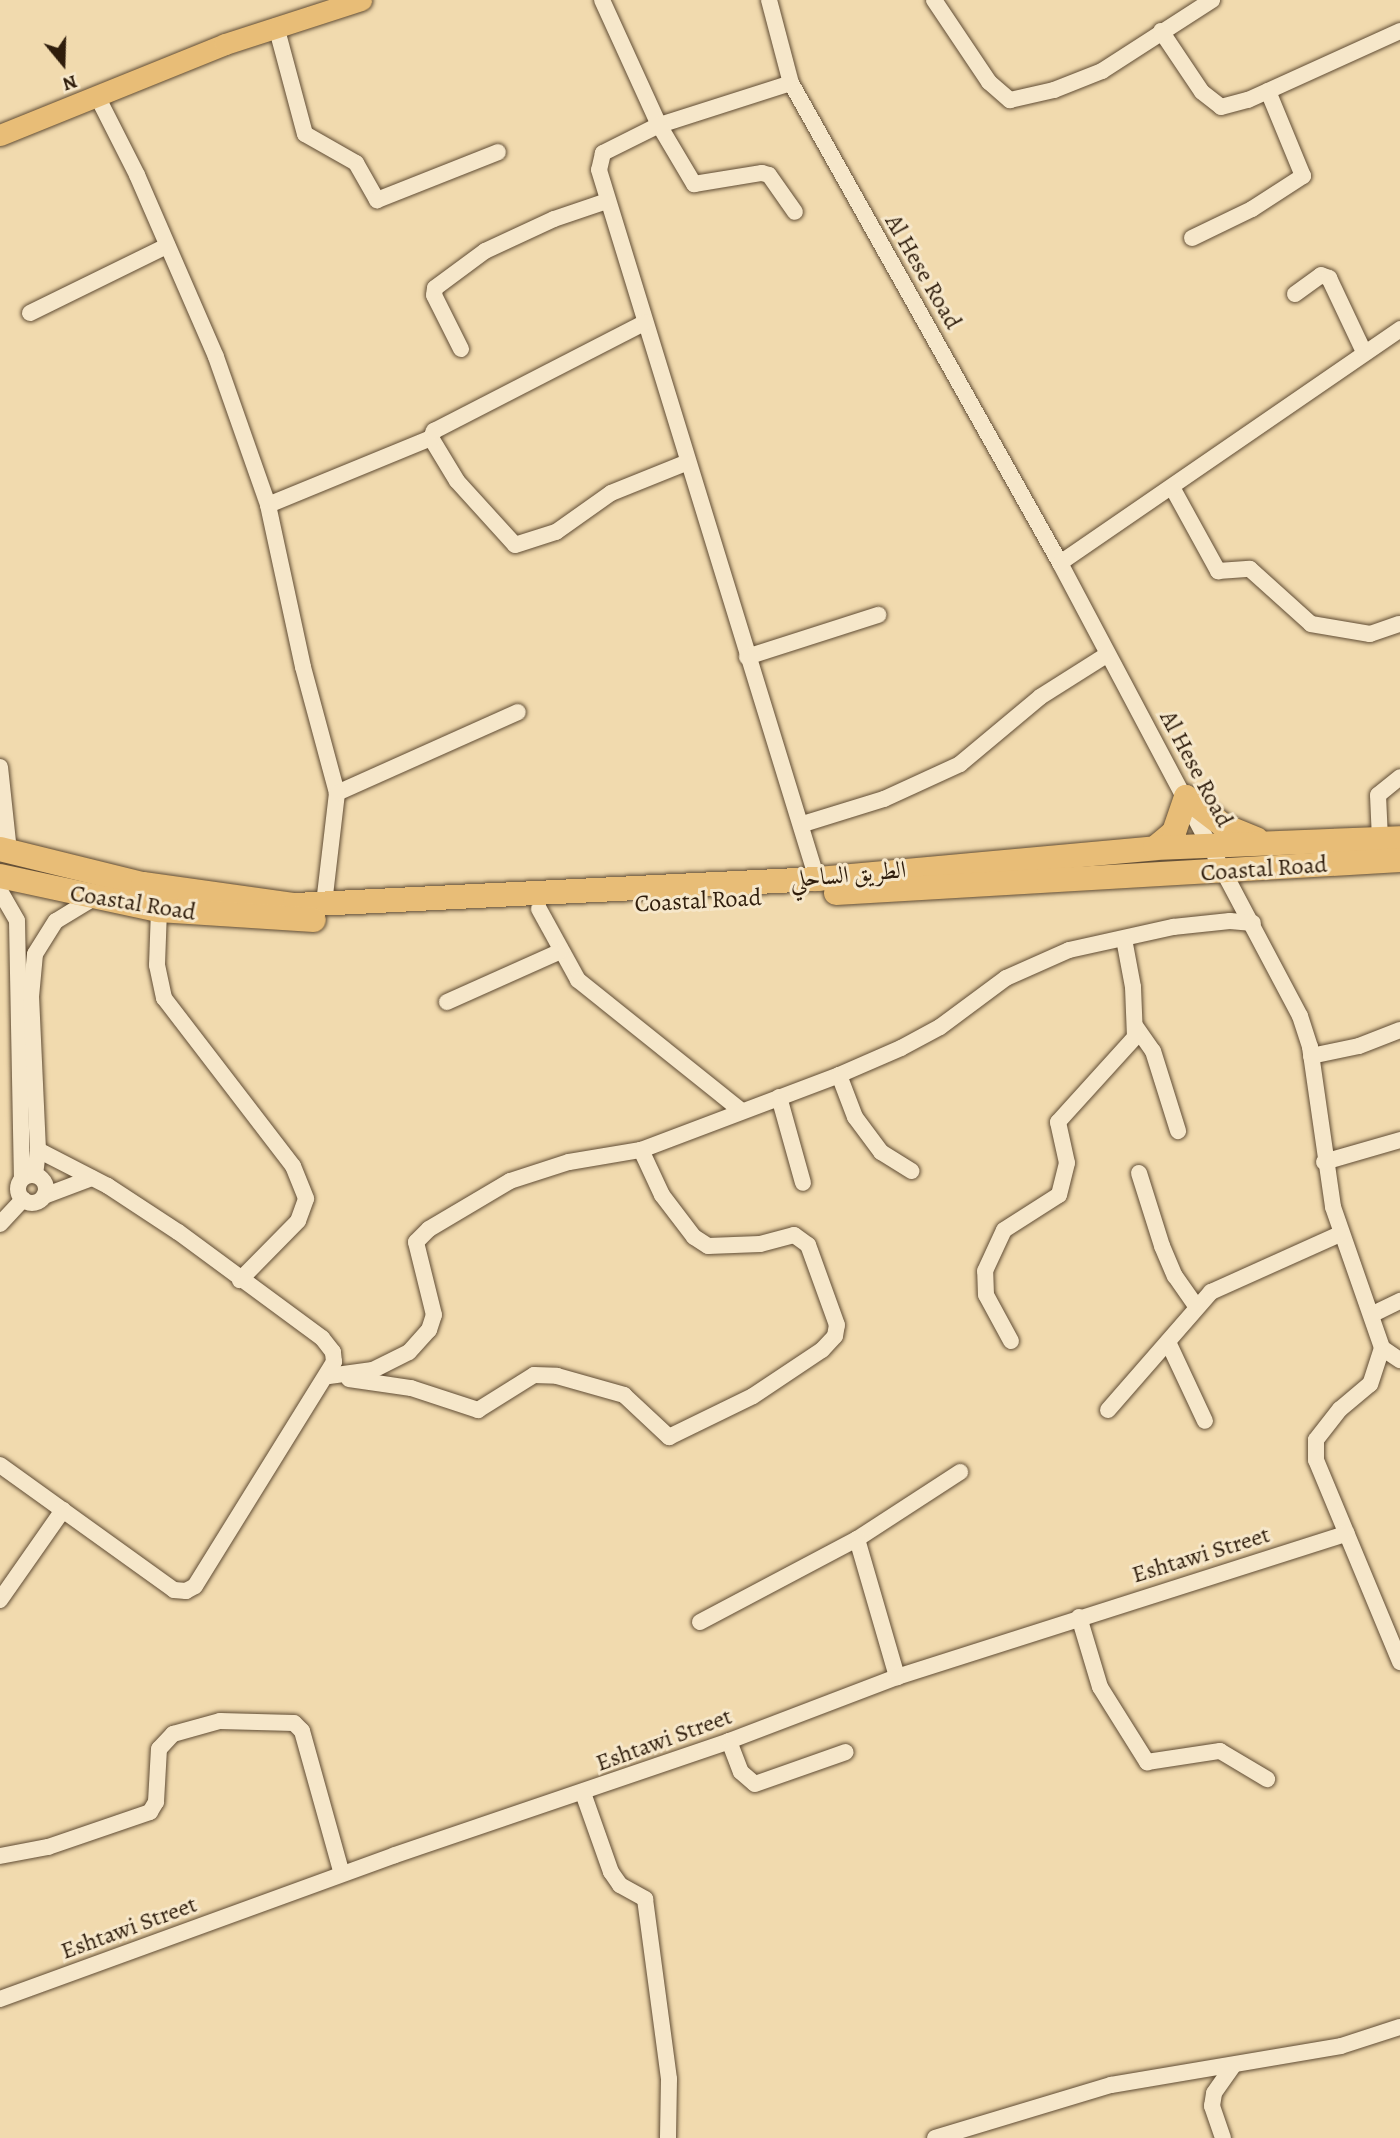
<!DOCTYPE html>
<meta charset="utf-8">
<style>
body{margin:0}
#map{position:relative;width:1400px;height:2138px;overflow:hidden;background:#f1daae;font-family:Alegreya,Amiri,serif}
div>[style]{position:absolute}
.roads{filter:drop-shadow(0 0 2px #604c34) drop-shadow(0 0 2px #604c34)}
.minor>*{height:16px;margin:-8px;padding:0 8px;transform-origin:8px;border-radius:8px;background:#f6e7ca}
.minor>.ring{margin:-8px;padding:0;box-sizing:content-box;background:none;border:16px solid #f6e7ca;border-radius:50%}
.major>*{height:21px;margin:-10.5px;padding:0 10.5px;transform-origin:10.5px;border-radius:10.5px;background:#e8bd77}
.highway>*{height:24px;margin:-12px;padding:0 12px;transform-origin:12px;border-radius:12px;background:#e8bd77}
span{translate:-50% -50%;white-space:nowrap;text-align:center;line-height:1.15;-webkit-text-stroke:6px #f6e7ca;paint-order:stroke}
.street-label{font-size:24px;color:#2f1d0c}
.north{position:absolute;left:28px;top:28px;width:70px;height:70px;-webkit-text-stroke:5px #f6e7ca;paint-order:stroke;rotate:161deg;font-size:19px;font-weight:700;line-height:28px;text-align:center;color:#2f1d0c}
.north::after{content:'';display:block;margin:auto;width:24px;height:32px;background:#2f1d0c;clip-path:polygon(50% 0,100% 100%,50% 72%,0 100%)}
</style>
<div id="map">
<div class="roads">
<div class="minor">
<div style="left:602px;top:0;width:137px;rotate:65.5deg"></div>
<div style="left:659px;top:125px;width:69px;rotate:59.3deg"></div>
<div style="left:694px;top:184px;width:69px;rotate:-9.2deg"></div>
<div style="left:762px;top:173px;width:7px;rotate:16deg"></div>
<div style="left:769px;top:175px;width:45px;rotate:54.9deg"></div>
<div style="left:769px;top:0;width:86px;rotate:75.2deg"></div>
<div style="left:791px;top:83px;width:550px;rotate:60.73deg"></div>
<div style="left:1060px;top:563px;width:513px;rotate:62.09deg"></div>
<div style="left:1300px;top:1016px;width:33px;rotate:72deg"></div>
<div style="left:1310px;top:1047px;width:162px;rotate:81.8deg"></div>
<div style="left:1333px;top:1207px;width:149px;rotate:70.8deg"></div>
<div style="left:1382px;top:1348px;width:38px;rotate:108deg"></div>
<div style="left:1370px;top:1384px;width:39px;rotate:140deg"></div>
<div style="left:1340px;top:1409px;width:39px;rotate:128deg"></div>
<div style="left:1316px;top:1440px;width:20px;rotate:90deg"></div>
<div style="left:1316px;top:1460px;width:219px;rotate:67.4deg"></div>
<div style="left:934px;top:0;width:99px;rotate:56.1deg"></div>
<div style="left:989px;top:82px;width:28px;rotate:41deg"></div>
<div style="left:1010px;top:100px;width:45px;rotate:-12.8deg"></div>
<div style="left:1054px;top:90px;width:52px;rotate:-21.6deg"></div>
<div style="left:1102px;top:71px;width:131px;rotate:-32.8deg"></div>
<div style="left:276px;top:26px;width:112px;rotate:75deg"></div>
<div style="left:305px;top:134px;width:59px;rotate:29.6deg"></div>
<div style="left:356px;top:163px;width:43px;rotate:60.4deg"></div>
<div style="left:377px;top:200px;width:130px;rotate:-21.6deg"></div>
<div style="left:1161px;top:31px;width:73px;rotate:56.1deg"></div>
<div style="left:1202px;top:92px;width:24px;rotate:38deg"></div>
<div style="left:1221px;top:107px;width:28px;rotate:-15deg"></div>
<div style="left:1248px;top:100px;width:167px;rotate:-24.4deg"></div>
<div style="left:791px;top:83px;width:139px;rotate:162.3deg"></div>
<div style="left:659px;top:125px;width:63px;rotate:153.4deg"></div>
<div style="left:603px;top:153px;width:17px;rotate:103deg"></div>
<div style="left:599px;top:170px;width:742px;rotate:72.91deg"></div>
<div style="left:97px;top:96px;width:89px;rotate:63.1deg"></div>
<div style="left:137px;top:175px;width:198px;rotate:66.5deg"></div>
<div style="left:216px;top:357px;width:157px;rotate:70.6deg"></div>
<div style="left:268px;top:505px;width:166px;rotate:77.8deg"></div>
<div style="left:303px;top:667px;width:131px;rotate:74.9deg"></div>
<div style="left:337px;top:793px;width:112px;rotate:96.7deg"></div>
<div style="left:1192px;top:238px;width:67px;rotate:-25.8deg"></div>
<div style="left:1252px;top:209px;width:61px;rotate:-32.9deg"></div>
<div style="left:1303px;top:176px;width:92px;rotate:-112.4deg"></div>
<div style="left:1295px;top:294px;width:32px;rotate:-36deg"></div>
<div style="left:1321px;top:275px;width:9px;rotate:21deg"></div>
<div style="left:1329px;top:278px;width:82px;rotate:64.7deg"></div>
<div style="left:30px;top:313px;width:153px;rotate:-26.1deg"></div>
<div style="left:461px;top:349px;width:60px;rotate:-116.6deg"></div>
<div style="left:434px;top:295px;width:7px;rotate:-82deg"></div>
<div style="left:435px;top:288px;width:62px;rotate:-36.5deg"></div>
<div style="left:485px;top:251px;width:76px;rotate:-24.9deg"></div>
<div style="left:554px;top:219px;width:56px;rotate:-18.8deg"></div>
<div style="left:431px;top:438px;width:50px;rotate:58.8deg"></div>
<div style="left:457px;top:481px;width:86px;rotate:47.8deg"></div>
<div style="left:515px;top:545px;width:43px;rotate:-17.6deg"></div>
<div style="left:556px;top:532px;width:67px;rotate:-35.3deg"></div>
<div style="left:611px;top:493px;width:83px;rotate:-21.9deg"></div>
<div style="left:1173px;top:489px;width:94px;rotate:61.2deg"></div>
<div style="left:1218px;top:571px;width:32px;rotate:-4deg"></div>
<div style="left:1250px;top:569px;width:82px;rotate:42deg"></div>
<div style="left:1311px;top:624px;width:60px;rotate:9.6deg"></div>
<div style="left:1370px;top:634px;width:31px;rotate:-19deg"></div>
<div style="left:268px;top:505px;width:176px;rotate:-22.3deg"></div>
<div style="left:431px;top:438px;width:8px;rotate:-67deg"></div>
<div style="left:434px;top:431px;width:236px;rotate:-27.2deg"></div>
<div style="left:1060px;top:563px;width:413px;rotate:-34.5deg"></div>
<div style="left:747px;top:657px;width:138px;rotate:-17.8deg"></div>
<div style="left:0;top:767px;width:84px;rotate:83.9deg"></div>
<div style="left:337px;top:793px;width:198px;rotate:-24.1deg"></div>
<div style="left:803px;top:824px;width:85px;rotate:-17.2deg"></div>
<div style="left:884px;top:799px;width:84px;rotate:-24.7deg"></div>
<div style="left:960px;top:764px;width:104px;rotate:-39.9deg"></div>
<div style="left:1040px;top:697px;width:80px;rotate:-32.3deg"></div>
<div style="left:1380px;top:839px;width:44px;rotate:-92.6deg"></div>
<div style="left:1378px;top:795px;width:28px;rotate:-39deg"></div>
<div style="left:0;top:891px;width:34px;rotate:60deg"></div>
<div style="left:17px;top:921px;width:257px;rotate:88.9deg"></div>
<div style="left:539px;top:909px;width:81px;rotate:61.2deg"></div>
<div style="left:578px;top:980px;width:208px;rotate:38.7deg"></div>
<div style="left:159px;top:910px;width:55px;rotate:92.1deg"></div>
<div style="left:157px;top:965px;width:34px;rotate:78deg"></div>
<div style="left:164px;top:998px;width:212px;rotate:52.5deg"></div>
<div style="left:293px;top:1166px;width:35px;rotate:68deg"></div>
<div style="left:306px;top:1199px;width:23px;rotate:110deg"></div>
<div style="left:298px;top:1221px;width:83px;rotate:134.5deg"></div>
<div style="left:447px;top:1002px;width:123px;rotate:-24.1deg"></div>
<div style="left:1136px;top:1027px;width:29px;rotate:55deg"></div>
<div style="left:1153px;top:1051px;width:84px;rotate:72.6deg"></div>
<div style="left:1311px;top:1056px;width:49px;rotate:-11.8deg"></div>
<div style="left:1359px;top:1046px;width:44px;rotate:-21.3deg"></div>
<div style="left:839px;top:1075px;width:45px;rotate:69.1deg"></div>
<div style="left:855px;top:1117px;width:44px;rotate:53.4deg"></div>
<div style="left:881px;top:1152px;width:36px;rotate:32deg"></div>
<div style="left:779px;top:1097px;width:89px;rotate:74.4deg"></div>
<div style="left:1324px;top:1162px;width:79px;rotate:-16.1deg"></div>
<div style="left:1139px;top:1173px;width:77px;rotate:72.5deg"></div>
<div style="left:1162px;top:1246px;width:33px;rotate:67deg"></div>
<div style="left:1175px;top:1276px;width:38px;rotate:55deg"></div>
<div class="ring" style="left:18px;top:1175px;width:12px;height:12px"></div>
<div style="left:35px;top:1175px;width:25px;rotate:-83deg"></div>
<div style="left:38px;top:1150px;width:153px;rotate:-92.6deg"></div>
<div style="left:31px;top:997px;width:43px;rotate:-84.7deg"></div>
<div style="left:35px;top:954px;width:39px;rotate:-58deg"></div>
<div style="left:56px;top:921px;width:42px;rotate:-31.4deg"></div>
<div style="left:44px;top:1196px;width:51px;rotate:-20.6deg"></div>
<div style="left:0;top:1224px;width:34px;rotate:-47deg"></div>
<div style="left:1373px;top:1314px;width:30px;rotate:-26deg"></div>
<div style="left:1011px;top:1341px;width:52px;rotate:-118.5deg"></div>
<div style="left:986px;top:1295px;width:24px;rotate:-92deg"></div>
<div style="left:985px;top:1271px;width:45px;rotate:-65.1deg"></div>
<div style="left:1004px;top:1230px;width:65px;rotate:-32.5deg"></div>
<div style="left:1059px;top:1195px;width:33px;rotate:-76deg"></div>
<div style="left:1067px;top:1163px;width:42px;rotate:-102.4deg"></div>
<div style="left:1058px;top:1122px;width:115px;rotate:-47.8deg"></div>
<div style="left:1135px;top:1037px;width:50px;rotate:-92.3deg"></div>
<div style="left:1133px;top:987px;width:49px;rotate:-100.6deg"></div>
<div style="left:1168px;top:1342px;width:87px;rotate:64.9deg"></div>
<div style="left:1382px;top:1348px;width:22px;rotate:34deg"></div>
<div style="left:329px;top:1376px;width:44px;rotate:-7.8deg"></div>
<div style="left:373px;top:1370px;width:40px;rotate:-26.6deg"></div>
<div style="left:409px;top:1352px;width:30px;rotate:-48deg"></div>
<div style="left:429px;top:1330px;width:16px;rotate:-72deg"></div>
<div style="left:434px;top:1315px;width:75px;rotate:-103.9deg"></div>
<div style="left:416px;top:1242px;width:18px;rotate:-45deg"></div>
<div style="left:429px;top:1229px;width:94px;rotate:-30.7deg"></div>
<div style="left:510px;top:1181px;width:62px;rotate:-17.9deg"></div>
<div style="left:569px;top:1162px;width:73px;rotate:-9.5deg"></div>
<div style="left:641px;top:1150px;width:212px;rotate:-20.7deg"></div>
<div style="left:839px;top:1075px;width:68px;rotate:-23.5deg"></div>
<div style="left:901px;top:1048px;width:44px;rotate:-28.3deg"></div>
<div style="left:940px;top:1027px;width:82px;rotate:-36.6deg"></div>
<div style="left:1006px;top:978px;width:69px;rotate:-24deg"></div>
<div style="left:1069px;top:950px;width:107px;rotate:-12.5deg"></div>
<div style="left:1173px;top:927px;width:57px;rotate:-6deg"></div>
<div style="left:1230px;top:921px;width:23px;rotate:5deg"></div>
<div style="left:349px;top:1379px;width:63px;rotate:8.3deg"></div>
<div style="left:411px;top:1388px;width:71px;rotate:18.2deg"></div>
<div style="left:478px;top:1410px;width:66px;rotate:-32deg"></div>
<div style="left:534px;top:1375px;width:23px;rotate:2deg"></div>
<div style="left:557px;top:1376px;width:70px;rotate:15.8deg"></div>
<div style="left:624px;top:1395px;width:62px;rotate:43deg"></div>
<div style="left:669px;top:1437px;width:93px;rotate:-26deg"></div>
<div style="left:753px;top:1396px;width:83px;rotate:-33.7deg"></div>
<div style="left:822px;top:1350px;width:19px;rotate:-47deg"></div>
<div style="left:835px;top:1336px;width:11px;rotate:-80deg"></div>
<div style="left:837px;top:1325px;width:85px;rotate:-109.9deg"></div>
<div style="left:808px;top:1245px;width:17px;rotate:-144deg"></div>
<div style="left:794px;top:1235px;width:35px;rotate:165deg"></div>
<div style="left:760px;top:1244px;width:52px;rotate:177.8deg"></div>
<div style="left:708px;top:1246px;width:17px;rotate:-147deg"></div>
<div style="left:694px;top:1237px;width:53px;rotate:-127.3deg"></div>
<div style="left:662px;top:1195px;width:50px;rotate:-115deg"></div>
<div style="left:1108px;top:1410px;width:157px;rotate:-48.9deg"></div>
<div style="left:1211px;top:1292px;width:141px;rotate:-24.2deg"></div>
<div style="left:0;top:1465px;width:214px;rotate:35.7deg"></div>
<div style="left:174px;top:1590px;width:12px;rotate:5deg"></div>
<div style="left:186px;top:1591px;width:10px;rotate:-29deg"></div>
<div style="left:195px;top:1586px;width:264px;rotate:-58.2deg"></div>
<div style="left:334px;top:1362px;width:10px;rotate:-96deg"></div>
<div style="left:333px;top:1352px;width:18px;rotate:-128deg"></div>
<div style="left:322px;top:1338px;width:179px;rotate:-143.6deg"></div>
<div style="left:178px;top:1232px;width:84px;rotate:-146.7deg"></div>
<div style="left:108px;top:1186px;width:79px;rotate:-152.8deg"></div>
<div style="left:857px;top:1539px;width:123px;rotate:-33deg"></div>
<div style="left:0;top:1600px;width:110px;rotate:-55deg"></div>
<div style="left:1079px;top:1617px;width:73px;rotate:73.3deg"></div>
<div style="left:1100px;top:1687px;width:89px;rotate:57.9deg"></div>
<div style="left:1147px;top:1762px;width:74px;rotate:-8.6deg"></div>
<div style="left:1220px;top:1751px;width:55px;rotate:30.8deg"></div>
<div style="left:700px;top:1622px;width:178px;rotate:-27.9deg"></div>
<div style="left:857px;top:1539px;width:144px;rotate:73.8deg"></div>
<div style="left:729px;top:1741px;width:33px;rotate:69deg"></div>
<div style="left:741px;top:1772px;width:18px;rotate:41deg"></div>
<div style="left:755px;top:1784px;width:96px;rotate:-19.4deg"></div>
<div style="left:583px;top:1793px;width:84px;rotate:70.5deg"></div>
<div style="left:611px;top:1872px;width:16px;rotate:55deg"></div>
<div style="left:620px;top:1885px;width:29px;rotate:29deg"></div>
<div style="left:645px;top:1899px;width:182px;rotate:82.4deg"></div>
<div style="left:669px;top:2079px;width:59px;rotate:91deg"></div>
<div style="left:0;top:1856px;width:49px;rotate:-10.6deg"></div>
<div style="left:48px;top:1847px;width:108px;rotate:-18.9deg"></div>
<div style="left:150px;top:1812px;width:12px;rotate:-59deg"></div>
<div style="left:156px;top:1802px;width:53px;rotate:-86.8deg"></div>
<div style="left:159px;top:1749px;width:21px;rotate:-47deg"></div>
<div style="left:173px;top:1734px;width:49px;rotate:-15.5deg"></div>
<div style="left:220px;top:1721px;width:74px;rotate:1.5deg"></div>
<div style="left:294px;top:1723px;width:11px;rotate:45deg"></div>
<div style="left:302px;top:1731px;width:148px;rotate:74.4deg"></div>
<div style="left:0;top:1999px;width:420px;rotate:-20deg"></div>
<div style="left:395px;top:1855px;width:353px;rotate:-18.8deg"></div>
<div style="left:729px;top:1741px;width:180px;rotate:-20.9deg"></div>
<div style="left:897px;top:1677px;width:472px;rotate:-17.7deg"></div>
<div style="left:935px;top:2138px;width:184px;rotate:-16.8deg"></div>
<div style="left:1111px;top:2085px;width:233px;rotate:-9.6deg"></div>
<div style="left:1341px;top:2046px;width:62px;rotate:-17.9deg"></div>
<div style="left:1223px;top:2138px;width:34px;rotate:-109deg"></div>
<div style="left:1212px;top:2106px;width:13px;rotate:-81deg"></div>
<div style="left:1214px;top:2093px;width:32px;rotate:-55deg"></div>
</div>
<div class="major">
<div style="left:0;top:135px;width:243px;rotate:-22deg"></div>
<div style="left:225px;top:44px;width:143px;rotate:-17.9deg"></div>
</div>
<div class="highway">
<div style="left:1186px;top:797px;width:48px;rotate:37.3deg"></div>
<div style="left:1224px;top:826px;width:35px;rotate:22deg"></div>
<div style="left:1155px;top:848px;width:25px;rotate:-40deg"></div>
<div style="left:1174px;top:832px;width:37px;rotate:-71deg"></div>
<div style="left:0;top:849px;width:147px;rotate:13.8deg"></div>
<div style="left:143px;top:884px;width:153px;rotate:7.9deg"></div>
<div style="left:295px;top:905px;width:523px;rotate:-2.85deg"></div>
<div style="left:817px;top:879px;width:339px;rotate:-5.2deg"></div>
<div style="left:1155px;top:848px;width:245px;rotate:-2.3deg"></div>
<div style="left:0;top:876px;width:163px;rotate:12.1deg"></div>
<div style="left:159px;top:910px;width:155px;rotate:3.7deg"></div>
<div style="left:836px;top:893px;width:565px;rotate:-3.35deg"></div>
</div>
</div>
<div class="street-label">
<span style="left:923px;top:272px;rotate:60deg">Al Hese Road</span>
<span style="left:1196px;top:769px;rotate:62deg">Al Hese Road</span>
<span style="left:1264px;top:869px;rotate:-4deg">Coastal Road</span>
<span style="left:848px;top:875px;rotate:-5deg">الطريق الساحلي</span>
<span style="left:698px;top:901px;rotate:-3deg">Coastal Road</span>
<span style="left:133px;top:903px;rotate:9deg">Coastal Road</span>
<span style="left:1201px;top:1555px;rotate:-17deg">Eshtawi Street</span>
<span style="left:664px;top:1740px;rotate:-20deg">Eshtawi Street</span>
<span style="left:129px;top:1928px;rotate:-20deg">Eshtawi Street</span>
</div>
<div class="north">N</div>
</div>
